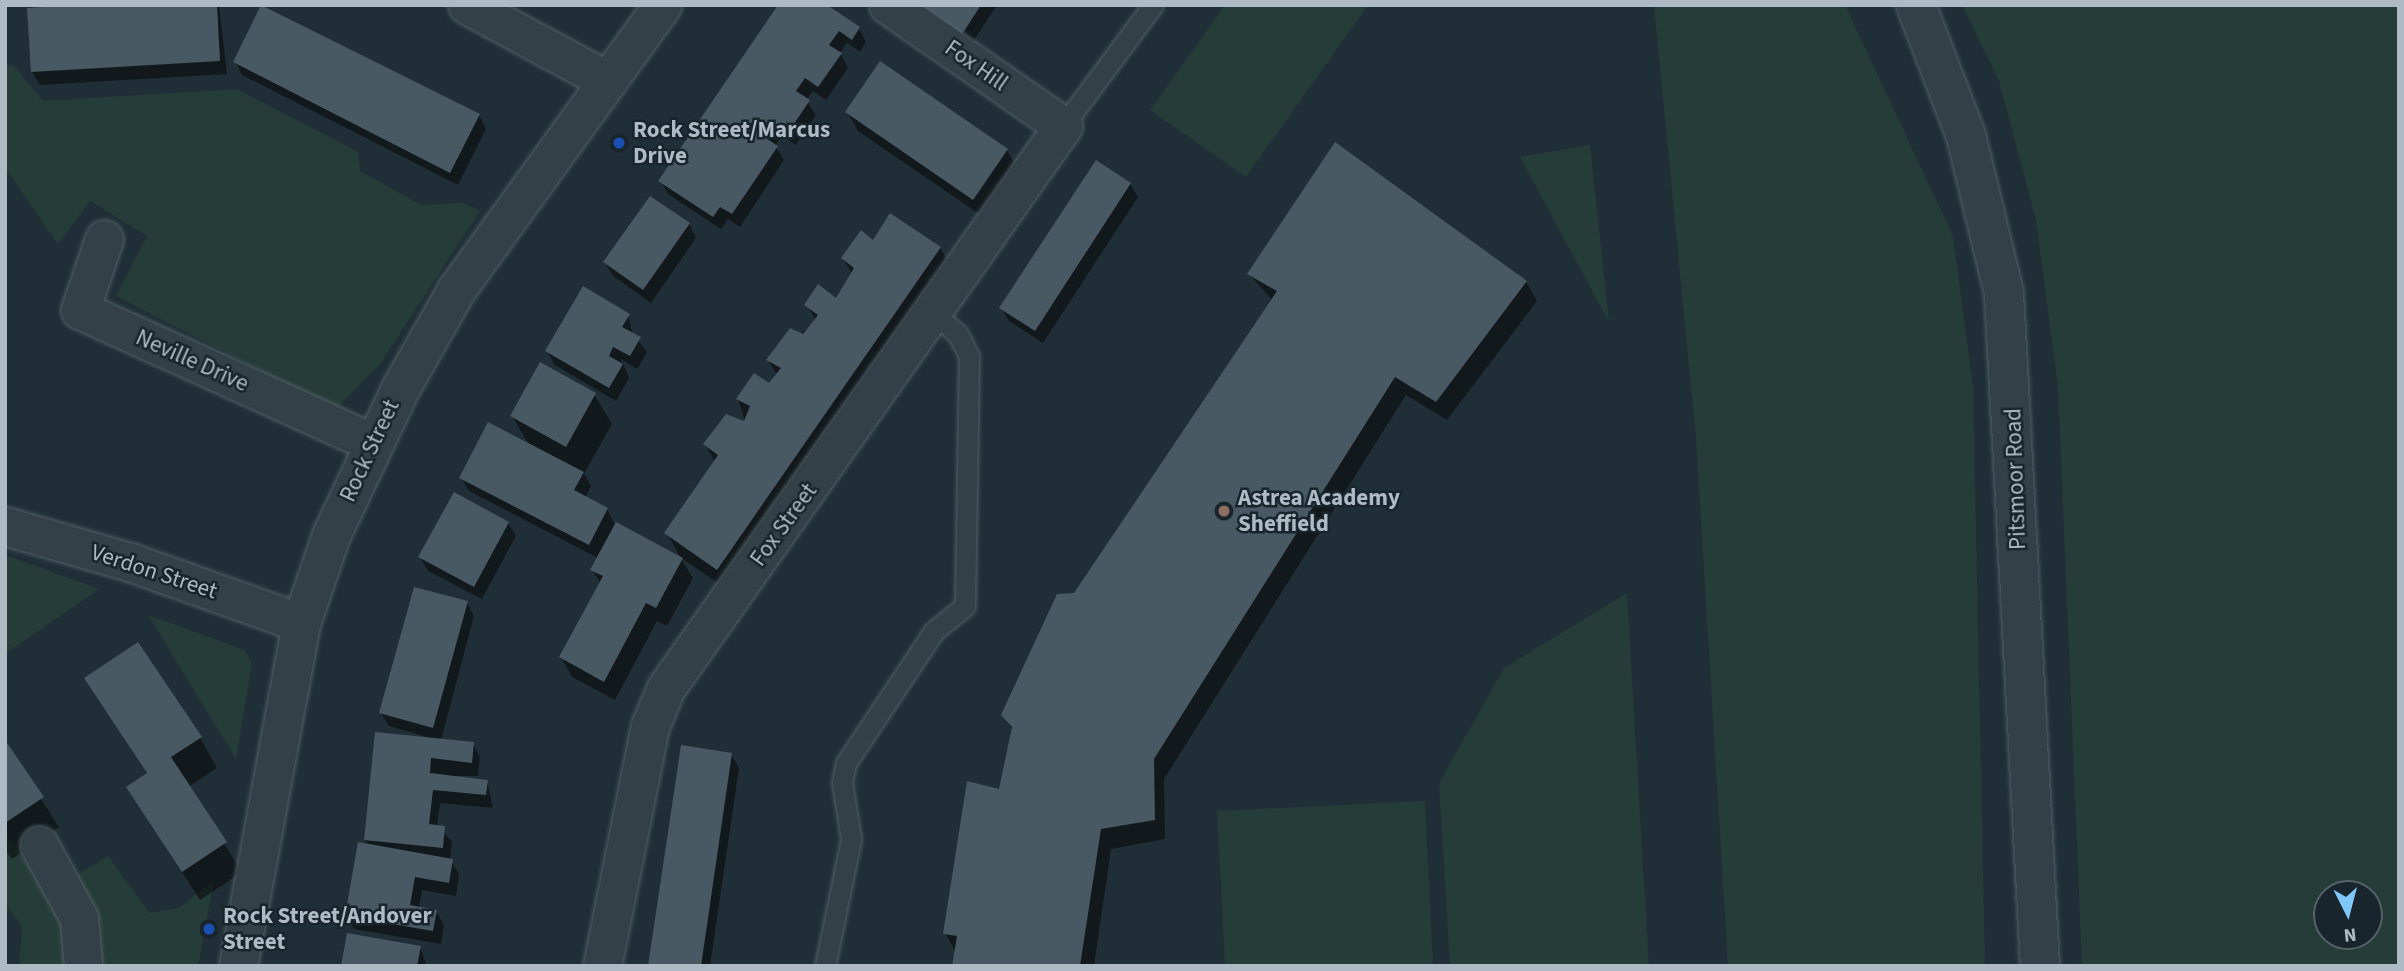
<!DOCTYPE html>
<style>
body{margin:0}
#map{position:relative;width:2404px;height:971px;overflow:hidden;background:#202f37;font-family:"Source Sans 3",sans-serif}
div>[style]{position:absolute}
.green>*{inset:0;background:#253c38}
.shadow>*{inset:0;background:#0007}
.building>*{inset:0;background:#485963}
.roads{filter:drop-shadow(0 0 2px #515e65) drop-shadow(0 0 2px #515e65)}
.service>*{height:19px;margin:-9.5px;padding:0 9.5px;transform-origin:9.5px;border-radius:9.5px;background:#334048}
.minor>*{height:37px;margin:-18.5px;padding:0 18.5px;transform-origin:18.5px;border-radius:18.5px;background:#334048}
.tertiary>*{height:38px;margin:-19px;padding:0 19px;transform-origin:19px;border-radius:19px;background:#334048}
.dots>*{width:19px;height:19px;translate:-50% -50%;box-sizing:border-box;border:4px solid #19252c;border-radius:50%}
span{translate:-50% -50%;white-space:nowrap;text-align:center;line-height:1.15;-webkit-text-stroke:5px #19252c;paint-order:stroke}
.street-label{font-size:23px;color:#aebbc4}
.poi-label{font-size:23px;color:#aebbc4;font-weight:700}
.left{translate:0 -50%;text-align:left}
.frame{position:absolute;inset:0;border:7px solid #aebbc4;pointer-events:none}
.north{position:absolute;left:2313px;top:880px;width:70px;height:70px;box-sizing:border-box;background:#19252c;border:2px solid #556169;border-radius:50%;rotate:174deg;font-size:19px;font-weight:700;line-height:28px;text-align:center;color:#aebbc4}
.north::after{content:'';display:block;margin:auto;width:24px;height:32px;background:#7fc7f8;clip-path:polygon(50% 0,100% 100%,50% 72%,0 100%)}
</style>
<div id="map">
<div class="green">
<div style="clip-path:polygon(1225px 5px,1368px 5px,1246px 177px,1150px 110px)"></div>
<div style="clip-path:polygon(1654px 5px,1845px 5px,1953px 236px,1973px 386px,1985px 966px,1728px 966px,1696px 439px)"></div>
<div style="clip-path:polygon(evenodd,1962px 5px,2399px 5px,2399px 966px,2082px 966px,2058px 387px,2036px 220px,1999px 81px,1962px 5px,2327px 894px,2369px 894px,2369px 936px,2327px 936px,2327px 894px)"></div>
<div style="clip-path:polygon(13px 65px,43px 101px,237px 89px,358px 152px,360px 171px,421px 205px,464px 203px,480px 211px,380px 364px,336px 409px,116px 296px,147px 236px,90px 201px,58px 244px,5px 168px,5px 66px)"></div>
<div style="clip-path:polygon(1590px 145px,1609px 322px,1520px 157px)"></div>
<div style="clip-path:polygon(5px 555px,99px 589px,5px 654px)"></div>
<div style="clip-path:polygon(1627px 593px,1649px 966px,1450px 966px,1439px 783px,1504px 668px)"></div>
<div style="clip-path:polygon(148px 615px,245px 650px,252px 664px,236px 759px)"></div>
<div style="clip-path:polygon(1425px 801px,1433px 966px,1225px 966px,1217px 811px)"></div>
<div style="clip-path:polygon(5px 832px,47px 893px,108px 856px,150px 913px,179px 908px,214px 880px,198px 966px,19px 966px,22px 926px,5px 903px)"></div>
</div>
<div class="shadow">
<div style="clip-path:polygon(109px 5px,219px 5px,227px 74px,40px 85px,32px 72px)"></div>
<div style="clip-path:polygon(780px 5px,859px 29px,866px 42px,860px 52px,847px 43px,840px 53px,848px 68px,826px 100px,813px 91px,806px 100px,816px 115px,796px 145px,782px 136px,775px 146px,784px 160px,740px 227px,728px 219px,721px 229px,668px 194px,661px 181px)"></div>
<div style="clip-path:polygon(923px 5px,997px 5px,969px 48px)"></div>
<div style="clip-path:polygon(263px 6px,479px 115px,486px 129px,458px 185px,242px 75px,235px 61px)"></div>
<div style="clip-path:polygon(847px 112px,1007px 150px,1018px 170px,985px 218px,858px 131px)"></div>
<div style="clip-path:polygon(1130px 184px,1138px 197px,1043px 343px,1009px 321px,1001px 308px)"></div>
<div style="clip-path:polygon(689px 224px,696px 238px,651px 303px,613px 276px,605px 262px)"></div>
<div style="clip-path:polygon(873px 243px,940px 248px,954px 272px,731px 592px,680px 557px,667px 533px,715px 462px,705px 444px,746px 424px,738px 399px,769px 386px,777px 375px,768px 360px,816px 321px,807px 305px,837px 300px,852px 274px,843px 258px)"></div>
<div style="clip-path:polygon(1249px 274px,1526px 282px,1537px 301px,1447px 420px,1406px 395px,1164px 779px,1165px 839px,1111px 849px,1094px 966px,954px 966px,956px 952px,945px 933px,1001px 791px,1013px 731px,1003px 715px,1075px 595px,1273px 301px)"></div>
<div style="clip-path:polygon(628px 315px,633px 335px,647px 352px,637px 369px,621px 359px,629px 378px,616px 401px,555px 365px,547px 351px)"></div>
<div style="clip-path:polygon(594px 394px,612px 424px,584px 474px,591px 486px,585px 498px,607px 509px,614px 523px,681px 559px,693px 578px,667px 626px,657px 621px,615px 700px,572px 677px,561px 657px,601px 584px,592px 570px,598px 558px,469px 491px,461px 478px,529px 445px,512px 416px)"></div>
<div style="clip-path:polygon(508px 523px,516px 536px,482px 599px,428px 571px,420px 557px)"></div>
<div style="clip-path:polygon(467px 602px,474px 616px,441px 740px,473px 744px,480px 757px,478px 776px,438px 776px,487px 781px,493px 808px,440px 803px,437px 826px,452px 841px,450px 860px,459px 874px,456px 896px,422px 890px,419px 908px,436px 911px,444px 925px,441px 944px,354px 929px,347px 915px,369px 846px,365px 840px,427px 737px,389px 726px,381px 713px)"></div>
<div style="clip-path:polygon(86px 678px,200px 738px,217px 768px,188px 787px,242px 872px,200px 900px,128px 788px,148px 775px)"></div>
<div style="clip-path:polygon(5px 743px,59px 827px,12px 859px,5px 850px)"></div>
<div style="clip-path:polygon(731px 754px,739px 768px,710px 966px,650px 966px)"></div>
<div style="clip-path:polygon(420px 948px,427px 966px,343px 966px)"></div>
</div>
<div class="building">
<div style="clip-path:polygon(79px 5px,217px 5px,220px 61px,31px 72px,27px 8px)"></div>
<div style="clip-path:polygon(261px 5px,480px 114px,450px 173px,233px 62px)"></div>
<div style="clip-path:polygon(778px 5px,827px 5px,860px 27px,852px 40px,839px 31px,829px 45px,842px 53px,818px 87px,805px 78px,796px 91px,810px 100px,788px 133px,774px 123px,764px 137px,778px 146px,732px 214px,720px 207px,713px 217px,658px 181px)"></div>
<div style="clip-path:polygon(921px 5px,981px 5px,961px 36px)"></div>
<div style="clip-path:polygon(880px 61px,1008px 149px,973px 200px,845px 112px)"></div>
<div style="clip-path:polygon(1335px 142px,1527px 281px,1436px 402px,1395px 377px,1154px 759px,1155px 820px,1101px 829px,1080px 966px,952px 966px,957px 936px,943px 934px,967px 781px,999px 789px,1012px 727px,1001px 715px,1057px 594px,1074px 593px,1277px 291px,1247px 274px)"></div>
<div style="clip-path:polygon(1096px 160px,1131px 183px,1035px 331px,999px 308px)"></div>
<div style="clip-path:polygon(650px 196px,690px 223px,643px 290px,603px 262px)"></div>
<div style="clip-path:polygon(890px 213px,941px 247px,717px 570px,664px 533px,718px 455px,703px 444px,726px 414px,744px 421px,750px 406px,736px 399px,754px 373px,769px 383px,781px 368px,766px 360px,790px 328px,803px 334px,818px 315px,804px 305px,818px 284px,836px 298px,854px 268px,841px 258px,861px 230px,873px 240px)"></div>
<div style="clip-path:polygon(583px 286px,630px 314px,622px 327px,641px 337px,630px 356px,613px 347px,609px 356px,623px 364px,609px 388px,545px 351px)"></div>
<div style="clip-path:polygon(540px 362px,596px 393px,566px 447px,510px 416px)"></div>
<div style="clip-path:polygon(488px 422px,584px 472px,574px 490px,608px 508px,589px 545px,459px 478px)"></div>
<div style="clip-path:polygon(454px 492px,509px 522px,474px 587px,418px 557px)"></div>
<div style="clip-path:polygon(616px 522px,683px 558px,656px 608px,646px 603px,604px 682px,559px 657px,603px 576px,590px 570px)"></div>
<div style="clip-path:polygon(414px 587px,468px 601px,433px 728px,379px 713px)"></div>
<div style="clip-path:polygon(138px 642px,202px 737px,171px 757px,227px 842px,182px 872px,126px 787px,147px 773px,84px 678px)"></div>
<div style="clip-path:polygon(375px 732px,474px 742px,472px 763px,431px 758px,430px 773px,488px 780px,486px 795px,433px 790px,429px 824px,445px 826px,443px 848px,364px 840px)"></div>
<div style="clip-path:polygon(5px 740px,44px 797px,5px 823px)"></div>
<div style="clip-path:polygon(681px 745px,732px 753px,707px 925px,701px 966px,648px 966px)"></div>
<div style="clip-path:polygon(358px 842px,453px 859px,449px 883px,415px 877px,410px 905px,437px 910px,433px 931px,345px 916px)"></div>
<div style="clip-path:polygon(347px 933px,421px 946px,417px 966px,341px 966px)"></div>
</div>
<div class="roads">
<div class="service">
<div style="left:1063px;top:126px;width:151px;rotate:-53.4deg"></div>
<div style="left:825px;top:966px;width:130px;rotate:-78.4deg"></div>
<div style="left:851px;top:839px;width:58px;rotate:-99deg"></div>
<div style="left:842px;top:782px;width:19px;rotate:-78deg"></div>
<div style="left:846px;top:763px;width:159px;rotate:-56.3deg"></div>
<div style="left:934px;top:631px;width:40px;rotate:-39deg"></div>
<div style="left:965px;top:606px;width:250px;rotate:-89.1deg"></div>
<div style="left:969px;top:356px;width:25px;rotate:-117deg"></div>
<div style="left:958px;top:334px;width:30px;rotate:-140deg"></div>
</div>
<div class="minor">
<div style="left:467px;top:5px;width:160px;rotate:28.3deg"></div>
<div style="left:104px;top:239px;width:75px;rotate:108.7deg"></div>
<div style="left:80px;top:310px;width:322px;rotate:24.4deg"></div>
<div style="left:5px;top:526px;width:130px;rotate:16.1deg"></div>
<div style="left:130px;top:562px;width:182px;rotate:19.6deg"></div>
<div style="left:39px;top:845px;width:83px;rotate:61.3deg"></div>
<div style="left:79px;top:918px;width:48px;rotate:85.2deg"></div>
<div style="left:238px;top:966px;width:349px;rotate:-79.6deg"></div>
<div style="left:301px;top:623px;width:93px;rotate:-71.2deg"></div>
<div style="left:331px;top:535px;width:164px;rotate:-64.7deg"></div>
<div style="left:401px;top:387px;width:112px;rotate:-60.4deg"></div>
<div style="left:456px;top:290px;width:352px;rotate:-54.1deg"></div>
<div style="left:602px;top:966px;width:245px;rotate:-78.7deg"></div>
<div style="left:650px;top:726px;width:41px;rotate:-67.2deg"></div>
<div style="left:666px;top:688px;width:688px;rotate:-54.76deg"></div>
<div style="left:1063px;top:126px;width:213px;rotate:-145.3deg"></div>
</div>
<div class="tertiary">
<div style="left:1916px;top:5px;width:140px;rotate:69.1deg"></div>
<div style="left:1966px;top:136px;width:162px;rotate:76.4deg"></div>
<div style="left:2004px;top:293px;width:674px;rotate:86.94deg"></div>
</div>
</div>
<div class="dots">
<div style="left:619px;top:143px;background:#1a4fb4"></div>
<div style="left:1224px;top:511px;background:#8d6e63"></div>
<div style="left:209px;top:929px;background:#1a4fb4"></div>
</div>
<div class="street-label">
<span style="left:976px;top:66px;rotate:35deg">Fox Hill</span>
<span style="left:192px;top:361px;rotate:24deg">Neville Drive</span>
<span style="left:370px;top:451px;rotate:-65deg">Rock Street</span>
<span style="left:2016px;top:479px;rotate:-92deg">Pitsmoor Road</span>
<span style="left:784px;top:525px;rotate:-54deg">Fox Street</span>
<span style="left:154px;top:572px;rotate:18deg">Verdon Street</span>
</div>
<div class="poi-label">
<span class="left" style="left:633px;top:143px">Rock Street/Marcus<br>Drive</span>
<span class="left" style="left:1238px;top:511px">Astrea Academy<br>Sheffield</span>
<span class="left" style="left:223px;top:929px">Rock Street/Andover<br>Street</span>
</div>
<div class="frame"></div>
<div class="north">N</div>
</div>
